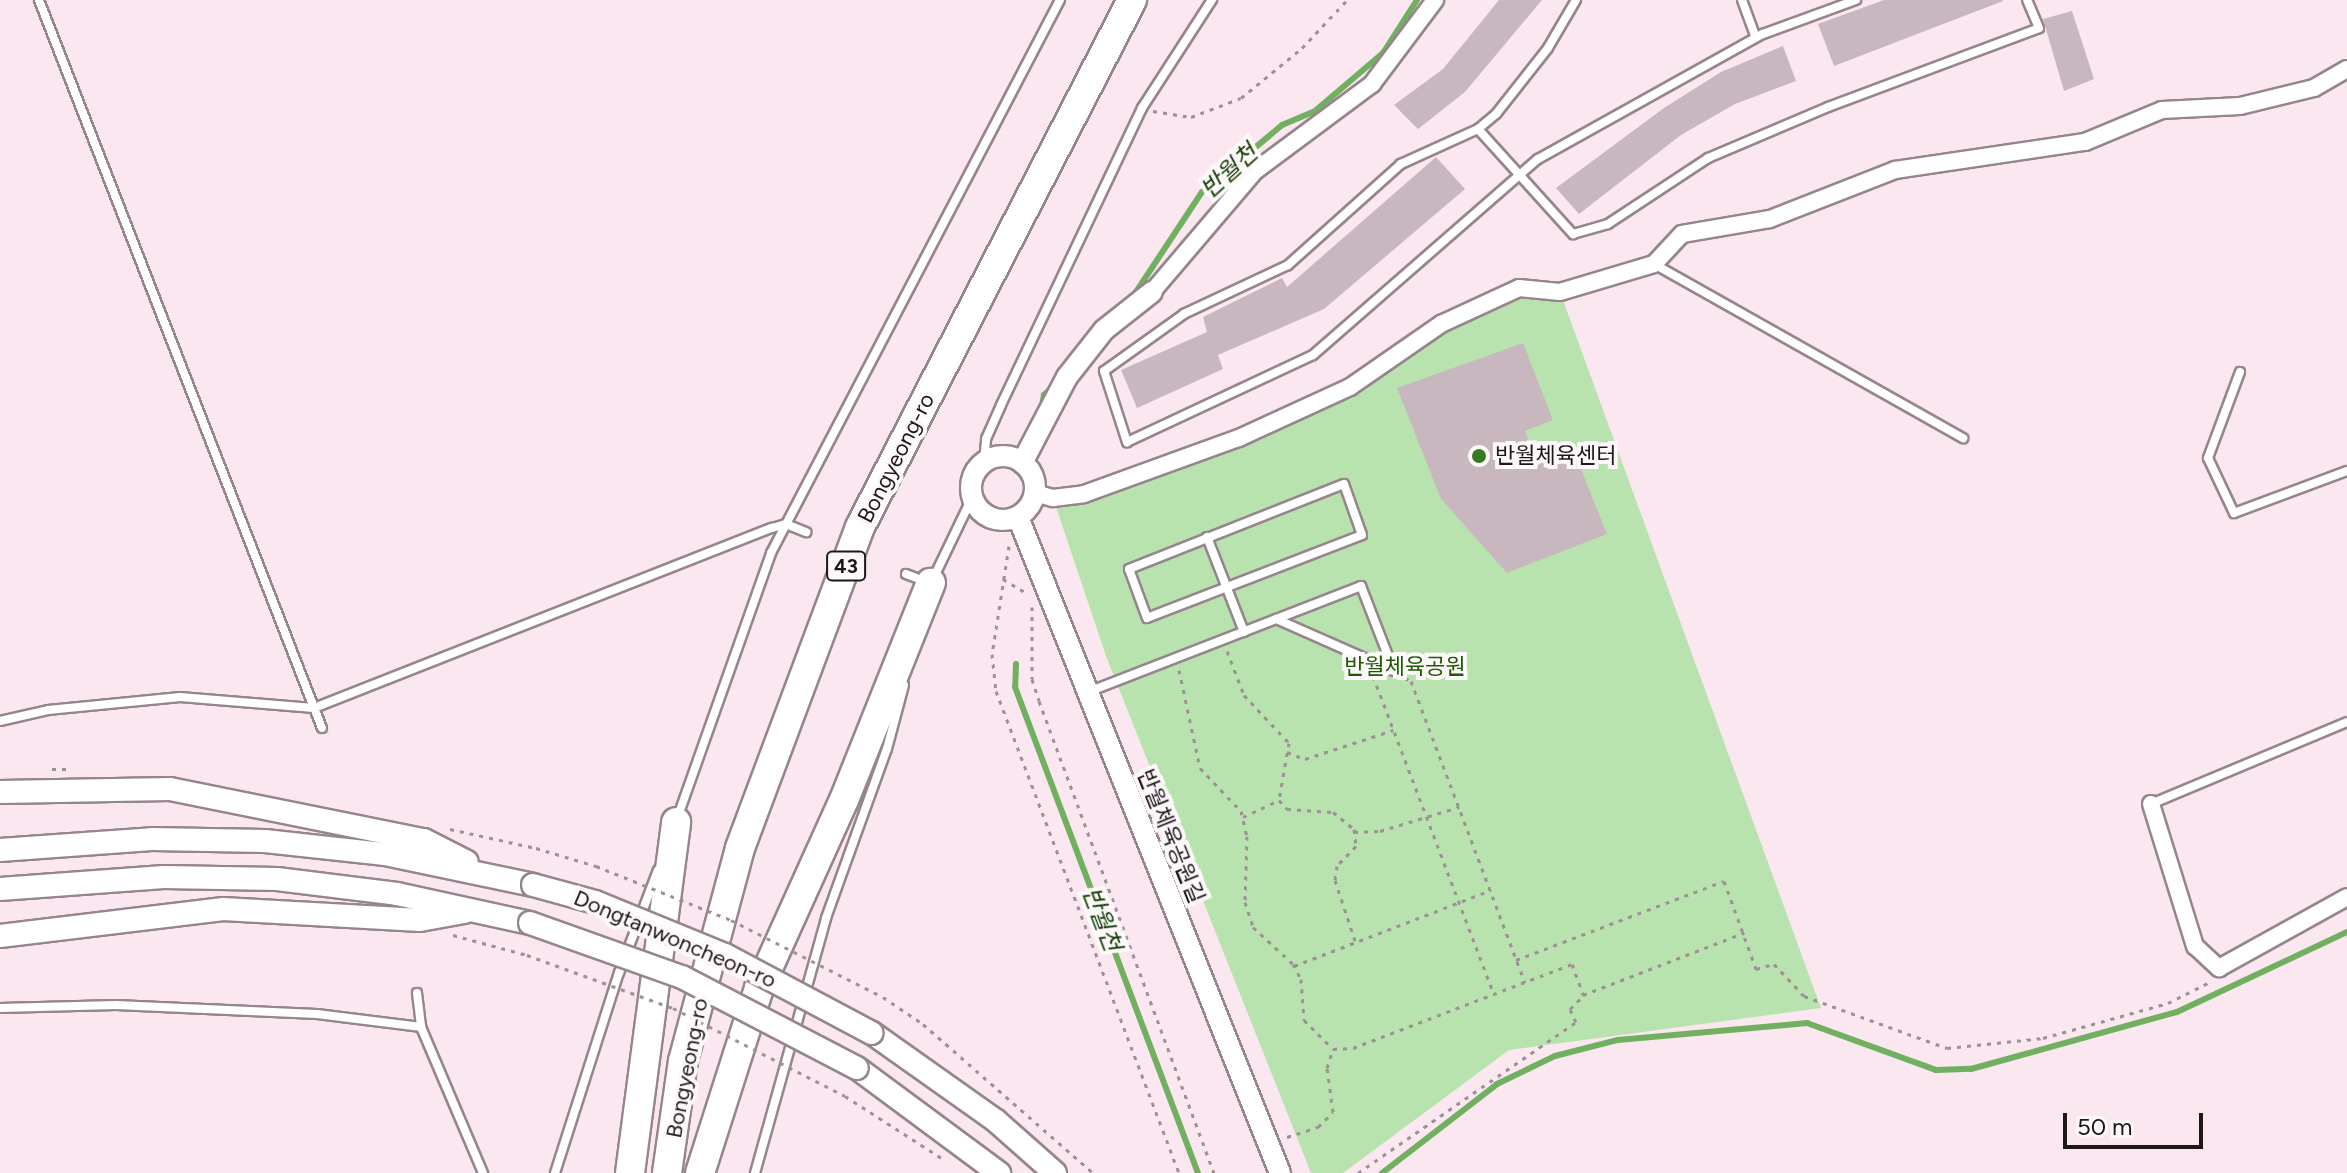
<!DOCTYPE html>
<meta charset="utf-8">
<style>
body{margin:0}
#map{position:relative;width:2347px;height:1173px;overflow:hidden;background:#fae7ef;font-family:Figtree,"Noto Sans KR",sans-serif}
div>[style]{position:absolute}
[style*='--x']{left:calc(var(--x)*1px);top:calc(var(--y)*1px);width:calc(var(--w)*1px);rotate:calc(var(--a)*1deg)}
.green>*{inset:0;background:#b9e3ae}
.stream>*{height:6px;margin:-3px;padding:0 3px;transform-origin:3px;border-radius:3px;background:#71b060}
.building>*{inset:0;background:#c9b7bf}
.path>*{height:3px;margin-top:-1.5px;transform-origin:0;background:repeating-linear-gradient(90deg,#9e9096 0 4px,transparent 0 10px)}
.roads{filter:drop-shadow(2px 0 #96858d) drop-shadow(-2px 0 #96858d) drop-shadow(0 2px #96858d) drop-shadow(0 -2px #96858d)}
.service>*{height:8px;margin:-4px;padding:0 4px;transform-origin:4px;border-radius:4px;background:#fff}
.minor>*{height:16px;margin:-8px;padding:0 8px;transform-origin:8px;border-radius:8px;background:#fff}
.tertiary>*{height:20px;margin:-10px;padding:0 10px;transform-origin:10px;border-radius:10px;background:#fff}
.tertiary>.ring{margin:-10px;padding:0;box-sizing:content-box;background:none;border:20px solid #fff;border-radius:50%}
.secondary>*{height:22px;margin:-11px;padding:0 11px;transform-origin:11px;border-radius:11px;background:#fff}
.trunk>*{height:28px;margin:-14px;padding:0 14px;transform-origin:14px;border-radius:14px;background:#fff}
.path-bridge>*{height:3px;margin-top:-1.5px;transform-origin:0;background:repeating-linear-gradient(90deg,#9e9096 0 4px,transparent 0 10px)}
.bridges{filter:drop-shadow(2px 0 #96858d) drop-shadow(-2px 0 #96858d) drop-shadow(0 2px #96858d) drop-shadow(0 -2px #96858d)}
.secondary-bridge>*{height:22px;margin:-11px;padding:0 11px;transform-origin:11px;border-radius:11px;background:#fff}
.dots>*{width:22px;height:22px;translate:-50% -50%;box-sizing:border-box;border:4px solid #fdf9fa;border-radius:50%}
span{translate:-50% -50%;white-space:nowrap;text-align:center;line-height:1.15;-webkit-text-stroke:8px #fdf9fa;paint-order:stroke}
.shield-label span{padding:2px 6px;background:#fdf9fa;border:2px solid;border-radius:6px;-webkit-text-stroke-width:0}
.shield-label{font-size:20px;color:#1e171a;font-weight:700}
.poi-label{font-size:22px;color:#1e171a}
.left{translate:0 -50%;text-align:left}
.street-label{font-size:22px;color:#1e171a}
.park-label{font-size:22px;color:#1d5a03}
.water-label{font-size:24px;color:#133d04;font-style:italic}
.scale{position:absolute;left:2063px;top:1113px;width:140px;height:36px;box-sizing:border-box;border:4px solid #1e171a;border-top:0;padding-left:10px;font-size:24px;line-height:28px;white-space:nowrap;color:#1e171a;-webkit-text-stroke:6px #fdf9fa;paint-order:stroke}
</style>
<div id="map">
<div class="green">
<div style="clip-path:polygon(1519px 288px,1560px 292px,1821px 1008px,1509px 1050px,1343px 1173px,1311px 1173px,1106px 656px,1053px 498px,1239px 438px)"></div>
</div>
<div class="stream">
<div style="--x:1134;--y:295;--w:123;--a:-56.6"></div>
<div style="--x:1202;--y:192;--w:104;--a:-39.9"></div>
<div style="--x:1282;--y:125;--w:36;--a:-23"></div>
<div style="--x:1315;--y:111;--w:89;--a:-40.5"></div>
<div style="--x:1383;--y:53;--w:63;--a:-57.3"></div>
<div style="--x:1042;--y:407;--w:12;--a:-81"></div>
<div style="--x:1044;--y:395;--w:12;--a:-42"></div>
<div style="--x:1016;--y:664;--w:23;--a:92"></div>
<div style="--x:1015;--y:687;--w:519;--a:69.37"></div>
<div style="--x:1382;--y:1173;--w:145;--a:-37.7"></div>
<div style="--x:1497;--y:1084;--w:64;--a:-25.8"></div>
<div style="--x:1555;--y:1056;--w:65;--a:-14.3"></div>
<div style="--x:1618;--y:1040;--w:190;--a:-5.1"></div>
<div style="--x:1807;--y:1023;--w:137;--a:20"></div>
<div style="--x:1936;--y:1070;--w:35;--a:-2"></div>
<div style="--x:1971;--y:1069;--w:214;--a:-15.5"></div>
<div style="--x:2177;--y:1012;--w:188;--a:-25.2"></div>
</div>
<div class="building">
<div style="clip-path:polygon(1499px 0,1542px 0,1465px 92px,1418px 129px,1394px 105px,1443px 69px)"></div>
<div style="clip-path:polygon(1884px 0,2002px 0,2003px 1px,1834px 66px,1818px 24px)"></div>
<div style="clip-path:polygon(2072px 11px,2094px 79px,2064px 91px,2043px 19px)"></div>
<div style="clip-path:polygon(1783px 46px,1796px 81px,1735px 104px,1681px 135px,1579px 214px,1556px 188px,1664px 108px,1721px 72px)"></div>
<div style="clip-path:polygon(1436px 157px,1465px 189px,1324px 309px,1218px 355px,1223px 369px,1137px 408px,1121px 370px,1207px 332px,1203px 317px,1282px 278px,1287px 287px)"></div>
<div style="clip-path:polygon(1523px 343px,1553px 420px,1525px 431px,1536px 462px,1573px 449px,1607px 534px,1507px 573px,1441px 499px,1397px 388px)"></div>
</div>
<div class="path">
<div style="--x:1153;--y:111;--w:38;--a:9"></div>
<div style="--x:1191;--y:117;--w:53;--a:-20.8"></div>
<div style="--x:1241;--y:98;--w:79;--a:-39.3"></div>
<div style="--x:1302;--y:48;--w:66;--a:-46.8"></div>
<div style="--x:1009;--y:546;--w:109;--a:98.9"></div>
<div style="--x:992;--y:654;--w:37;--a:84"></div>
<div style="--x:996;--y:691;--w:516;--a:69.21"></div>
<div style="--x:1003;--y:579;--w:27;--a:31"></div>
<div style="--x:1032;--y:607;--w:72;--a:90"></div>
<div style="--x:1032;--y:679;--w:23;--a:72"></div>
<div style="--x:1039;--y:701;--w:503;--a:69.66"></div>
<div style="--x:1227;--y:651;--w:47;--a:68.9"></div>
<div style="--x:1244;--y:695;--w:66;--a:46.8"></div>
<div style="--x:1289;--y:743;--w:58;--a:100"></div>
<div style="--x:1279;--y:800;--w:12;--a:48"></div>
<div style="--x:1287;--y:809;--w:46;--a:3.7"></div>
<div style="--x:1333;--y:812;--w:27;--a:39"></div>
<div style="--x:1354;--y:829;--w:17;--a:83"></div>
<div style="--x:1356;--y:846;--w:28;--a:134"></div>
<div style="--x:1337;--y:866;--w:14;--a:98"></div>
<div style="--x:1335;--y:880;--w:67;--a:71.8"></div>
<div style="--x:1179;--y:670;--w:100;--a:77.9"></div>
<div style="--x:1200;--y:768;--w:59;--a:46.4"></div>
<div style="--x:1241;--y:811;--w:26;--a:77"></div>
<div style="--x:1247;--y:836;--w:66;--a:91.7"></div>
<div style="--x:1245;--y:902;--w:26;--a:72"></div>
<div style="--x:1253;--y:927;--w:54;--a:42.8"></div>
<div style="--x:1293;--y:964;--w:17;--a:62"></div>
<div style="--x:1301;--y:979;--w:41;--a:85.8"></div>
<div style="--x:1304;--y:1020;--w:41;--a:45"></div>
<div style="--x:1333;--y:1049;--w:20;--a:-3"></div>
<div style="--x:1353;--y:1048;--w:235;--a:-21"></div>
<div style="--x:1572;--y:964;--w:33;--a:70"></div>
<div style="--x:1583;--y:995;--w:173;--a:-21.1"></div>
<div style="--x:1373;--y:676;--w:340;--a:69.2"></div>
<div style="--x:1405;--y:678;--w:7;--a:27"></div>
<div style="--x:1411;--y:681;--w:322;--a:69.3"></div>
<div style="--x:1287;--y:752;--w:19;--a:21"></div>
<div style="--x:1305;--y:759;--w:93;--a:-18.2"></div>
<div style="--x:52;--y:769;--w:20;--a:0"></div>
<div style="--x:1243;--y:817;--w:40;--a:-25"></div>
<div style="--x:450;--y:829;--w:88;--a:12.5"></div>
<div style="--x:1354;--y:832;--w:26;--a:-2"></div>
<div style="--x:1380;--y:831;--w:83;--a:-16.9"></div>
<div style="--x:453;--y:935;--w:77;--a:15.1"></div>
<div style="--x:1516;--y:960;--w:222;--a:-20.8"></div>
<div style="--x:1724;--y:881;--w:94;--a:70"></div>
<div style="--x:1756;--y:969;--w:19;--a:-16"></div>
<div style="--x:1774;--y:964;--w:44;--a:46.8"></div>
<div style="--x:1804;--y:996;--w:152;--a:20"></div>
<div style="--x:1947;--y:1048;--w:97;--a:-5.9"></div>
<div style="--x:2043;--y:1038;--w:130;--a:-15.6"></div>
<div style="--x:2168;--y:1003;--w:47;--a:-26.6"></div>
<div style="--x:1294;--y:966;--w:211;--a:-21.1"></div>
<div style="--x:883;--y:997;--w:48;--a:34"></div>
<div style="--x:923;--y:1024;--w:226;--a:41.2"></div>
<div style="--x:845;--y:1096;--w:117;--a:32.7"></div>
<div style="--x:1287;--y:1137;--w:33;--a:-18"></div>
<div style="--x:1318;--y:1127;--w:21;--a:-45"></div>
<div style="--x:1333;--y:1112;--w:44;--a:-97.8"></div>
<div style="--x:1327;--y:1068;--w:20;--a:-72"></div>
<div style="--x:1358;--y:1173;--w:265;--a:-34.7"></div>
<div style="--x:1576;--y:1022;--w:14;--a:-115"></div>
<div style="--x:1570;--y:1009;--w:17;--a:-45"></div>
</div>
<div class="roads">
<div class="service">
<div style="--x:39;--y:0;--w:781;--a:68.76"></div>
<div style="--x:1576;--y:0;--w:56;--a:120.3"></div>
<div style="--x:1548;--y:48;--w:84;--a:128.2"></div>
<div style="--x:1496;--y:114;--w:23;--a:140"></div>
<div style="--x:1478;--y:129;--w:142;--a:47.9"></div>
<div style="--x:1573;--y:234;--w:36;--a:-16"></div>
<div style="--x:1608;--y:224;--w:120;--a:-33.4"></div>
<div style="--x:1708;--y:158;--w:130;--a:-23"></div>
<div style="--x:1828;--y:107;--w:225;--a:-20.5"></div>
<div style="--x:2039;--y:28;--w:30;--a:-113"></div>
<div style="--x:1742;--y:0;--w:40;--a:69.8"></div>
<div style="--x:1478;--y:129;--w:85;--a:155.6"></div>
<div style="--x:1401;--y:164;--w:152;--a:138.2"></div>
<div style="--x:1288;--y:265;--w:115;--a:154.8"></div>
<div style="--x:1184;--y:314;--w:98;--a:144.5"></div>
<div style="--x:1104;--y:371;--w:75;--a:72.1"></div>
<div style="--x:1127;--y:442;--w:205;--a:-25.1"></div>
<div style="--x:1313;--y:355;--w:298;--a:-41.1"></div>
<div style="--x:1538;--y:159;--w:257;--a:-29.1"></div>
<div style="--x:1763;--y:34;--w:99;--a:-20.1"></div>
<div style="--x:1654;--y:264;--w:355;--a:29.4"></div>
<div style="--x:2240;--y:372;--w:92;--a:110.4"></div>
<div style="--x:2208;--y:458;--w:61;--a:64.7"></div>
<div style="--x:2234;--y:513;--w:121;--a:-20.4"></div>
<div style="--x:984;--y:463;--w:24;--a:-85"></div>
<div style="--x:986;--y:439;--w:37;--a:-66"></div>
<div style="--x:1001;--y:405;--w:329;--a:-64.6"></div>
<div style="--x:1142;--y:108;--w:129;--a:-57.1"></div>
<div style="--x:1344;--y:484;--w:54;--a:70.6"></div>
<div style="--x:1362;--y:535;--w:230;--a:158.9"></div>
<div style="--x:1147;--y:618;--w:52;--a:-110.2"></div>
<div style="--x:1129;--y:569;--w:231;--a:-21.6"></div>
<div style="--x:1207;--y:537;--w:102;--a:68.7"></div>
<div style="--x:906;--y:574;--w:22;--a:21"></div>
<div style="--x:933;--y:579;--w:92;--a:-64.3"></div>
<div style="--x:1088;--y:692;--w:293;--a:-21.2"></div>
<div style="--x:1361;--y:586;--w:91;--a:68.8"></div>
<div style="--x:1394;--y:671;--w:129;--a:-156.2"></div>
<div style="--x:0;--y:721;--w:49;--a:-12.9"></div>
<div style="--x:48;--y:710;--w:133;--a:-5.6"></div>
<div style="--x:180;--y:697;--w:134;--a:4.7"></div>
<div style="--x:314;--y:708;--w:492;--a:-21.5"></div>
<div style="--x:772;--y:528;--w:15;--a:-16"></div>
<div style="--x:786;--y:524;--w:22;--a:22"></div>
<div style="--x:2151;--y:804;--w:212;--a:-22.7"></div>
<div style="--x:678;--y:816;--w:279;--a:-70.5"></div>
<div style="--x:771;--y:553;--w:624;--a:-62.41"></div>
<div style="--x:417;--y:993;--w:34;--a:83"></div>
<div style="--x:0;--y:1008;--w:116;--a:-1.5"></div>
<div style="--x:116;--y:1005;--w:201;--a:2.6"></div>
<div style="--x:317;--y:1014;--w:105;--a:7.1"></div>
<div style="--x:421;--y:1027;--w:159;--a:67"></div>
<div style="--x:555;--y:1173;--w:210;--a:-72.3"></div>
<div style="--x:619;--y:973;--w:110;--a:-69.3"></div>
<div style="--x:755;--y:1173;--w:265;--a:-74.4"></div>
<div style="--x:826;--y:918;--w:180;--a:-70.2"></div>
<div style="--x:887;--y:749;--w:66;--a:-75.1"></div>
</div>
<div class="minor">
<div style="--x:1152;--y:292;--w:159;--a:-49.6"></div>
<div style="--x:1255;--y:171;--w:146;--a:-36.6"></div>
<div style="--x:1372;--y:84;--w:105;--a:-53.1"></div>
<div style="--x:1035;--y:493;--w:19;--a:16"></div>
<div style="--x:1053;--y:498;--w:31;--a:-7"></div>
<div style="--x:1084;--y:494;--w:165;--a:-19.9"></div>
<div style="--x:1239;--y:438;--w:122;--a:-24.7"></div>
<div style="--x:1350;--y:387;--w:111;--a:-34.7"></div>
<div style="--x:1441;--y:324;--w:86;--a:-24.8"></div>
<div style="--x:1519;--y:288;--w:41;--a:5.6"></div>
<div style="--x:1560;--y:292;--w:98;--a:-16.6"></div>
<div style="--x:1654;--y:264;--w:41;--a:-47"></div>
<div style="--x:1682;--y:234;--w:89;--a:-9.7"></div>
<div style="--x:1770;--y:219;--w:134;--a:-21.4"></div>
<div style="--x:1895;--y:170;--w:192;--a:-8.4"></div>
<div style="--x:2085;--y:142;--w:83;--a:-22.6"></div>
<div style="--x:2162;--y:110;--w:78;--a:-2.9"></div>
<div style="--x:2240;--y:106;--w:76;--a:-13.7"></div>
<div style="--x:2314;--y:88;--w:38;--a:-30"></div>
<div style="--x:2151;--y:804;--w:149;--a:72.8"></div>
<div style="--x:2195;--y:946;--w:33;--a:43"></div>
<div style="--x:2219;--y:968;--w:146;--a:-29"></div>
</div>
<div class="tertiary">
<div class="ring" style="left:971px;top:456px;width:44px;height:44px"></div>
<div style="--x:1022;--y:463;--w:97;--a:-62.4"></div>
<div style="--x:1067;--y:377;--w:60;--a:-51.8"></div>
<div style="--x:1104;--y:330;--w:61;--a:-38.4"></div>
<div style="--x:1018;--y:517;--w:706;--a:68.23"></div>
</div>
<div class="secondary">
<div style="--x:0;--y:792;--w:170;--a:-1"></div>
<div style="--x:170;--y:789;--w:259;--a:11.4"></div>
<div style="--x:424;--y:840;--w:48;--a:27.1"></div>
<div style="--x:0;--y:850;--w:152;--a:-4.1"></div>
<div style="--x:152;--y:839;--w:113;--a:1"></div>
<div style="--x:265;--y:841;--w:121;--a:6.2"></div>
<div style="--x:385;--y:854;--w:151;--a:11.8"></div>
<div style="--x:0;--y:889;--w:164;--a:-4.2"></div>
<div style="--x:164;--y:877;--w:113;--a:1"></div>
<div style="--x:277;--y:879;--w:121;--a:7.1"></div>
<div style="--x:397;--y:894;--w:136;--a:12.3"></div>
<div style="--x:0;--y:936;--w:225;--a:-6.9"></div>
<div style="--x:223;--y:909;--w:197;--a:3.2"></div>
<div style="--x:420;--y:920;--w:45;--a:-10.3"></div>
<div style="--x:872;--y:1033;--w:151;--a:35.3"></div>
<div style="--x:995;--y:1120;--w:80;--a:41.5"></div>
<div style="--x:857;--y:1068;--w:177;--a:36.5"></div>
</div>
<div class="trunk">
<div style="--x:630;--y:1173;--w:354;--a:-82.5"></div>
<div style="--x:667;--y:1173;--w:113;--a:-81.9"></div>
<div style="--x:683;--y:1061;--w:220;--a:-75"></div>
<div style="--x:740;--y:848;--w:343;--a:-69.5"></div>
<div style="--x:860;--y:527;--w:593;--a:-62.7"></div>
<div style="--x:700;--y:1173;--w:194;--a:-72.3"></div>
<div style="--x:759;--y:988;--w:206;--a:-65.7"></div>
<div style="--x:844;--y:800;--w:234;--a:-68.2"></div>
</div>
</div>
<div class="path-bridge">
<div style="--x:536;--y:848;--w:63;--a:16.7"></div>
<div style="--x:596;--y:866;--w:145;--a:21.8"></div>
<div style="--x:731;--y:920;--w:170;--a:26.9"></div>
<div style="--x:527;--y:955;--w:155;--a:20"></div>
<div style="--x:673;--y:1008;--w:193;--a:27.1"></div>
</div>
<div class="bridges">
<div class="secondary-bridge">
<div style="--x:533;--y:885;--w:64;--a:15.3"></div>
<div style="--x:595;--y:902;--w:140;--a:22.2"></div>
<div style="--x:725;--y:955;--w:166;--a:28"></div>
<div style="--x:530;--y:923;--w:161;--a:19.6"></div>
<div style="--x:682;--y:977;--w:197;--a:27.5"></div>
</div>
</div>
<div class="dots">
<div style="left:1479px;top:456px;background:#357b1f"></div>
</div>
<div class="shield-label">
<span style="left:846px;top:566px">43</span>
</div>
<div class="poi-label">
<span class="left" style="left:1495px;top:456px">반월체육센터</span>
</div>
<div class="street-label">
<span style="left:896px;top:458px;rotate:-63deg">Bongyeong-ro</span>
<span style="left:1171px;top:836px;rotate:68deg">반월체육공원길</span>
<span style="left:675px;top:939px;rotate:23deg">Dongtanwoncheon-ro</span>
<span style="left:687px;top:1068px;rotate:-79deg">Bongyeong-ro</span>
</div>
<div class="park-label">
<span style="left:1405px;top:667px">반월체육공원</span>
</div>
<div class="water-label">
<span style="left:1229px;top:171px;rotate:-42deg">반월천</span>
<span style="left:1102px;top:919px;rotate:69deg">반월천</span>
</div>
<div class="scale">50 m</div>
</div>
